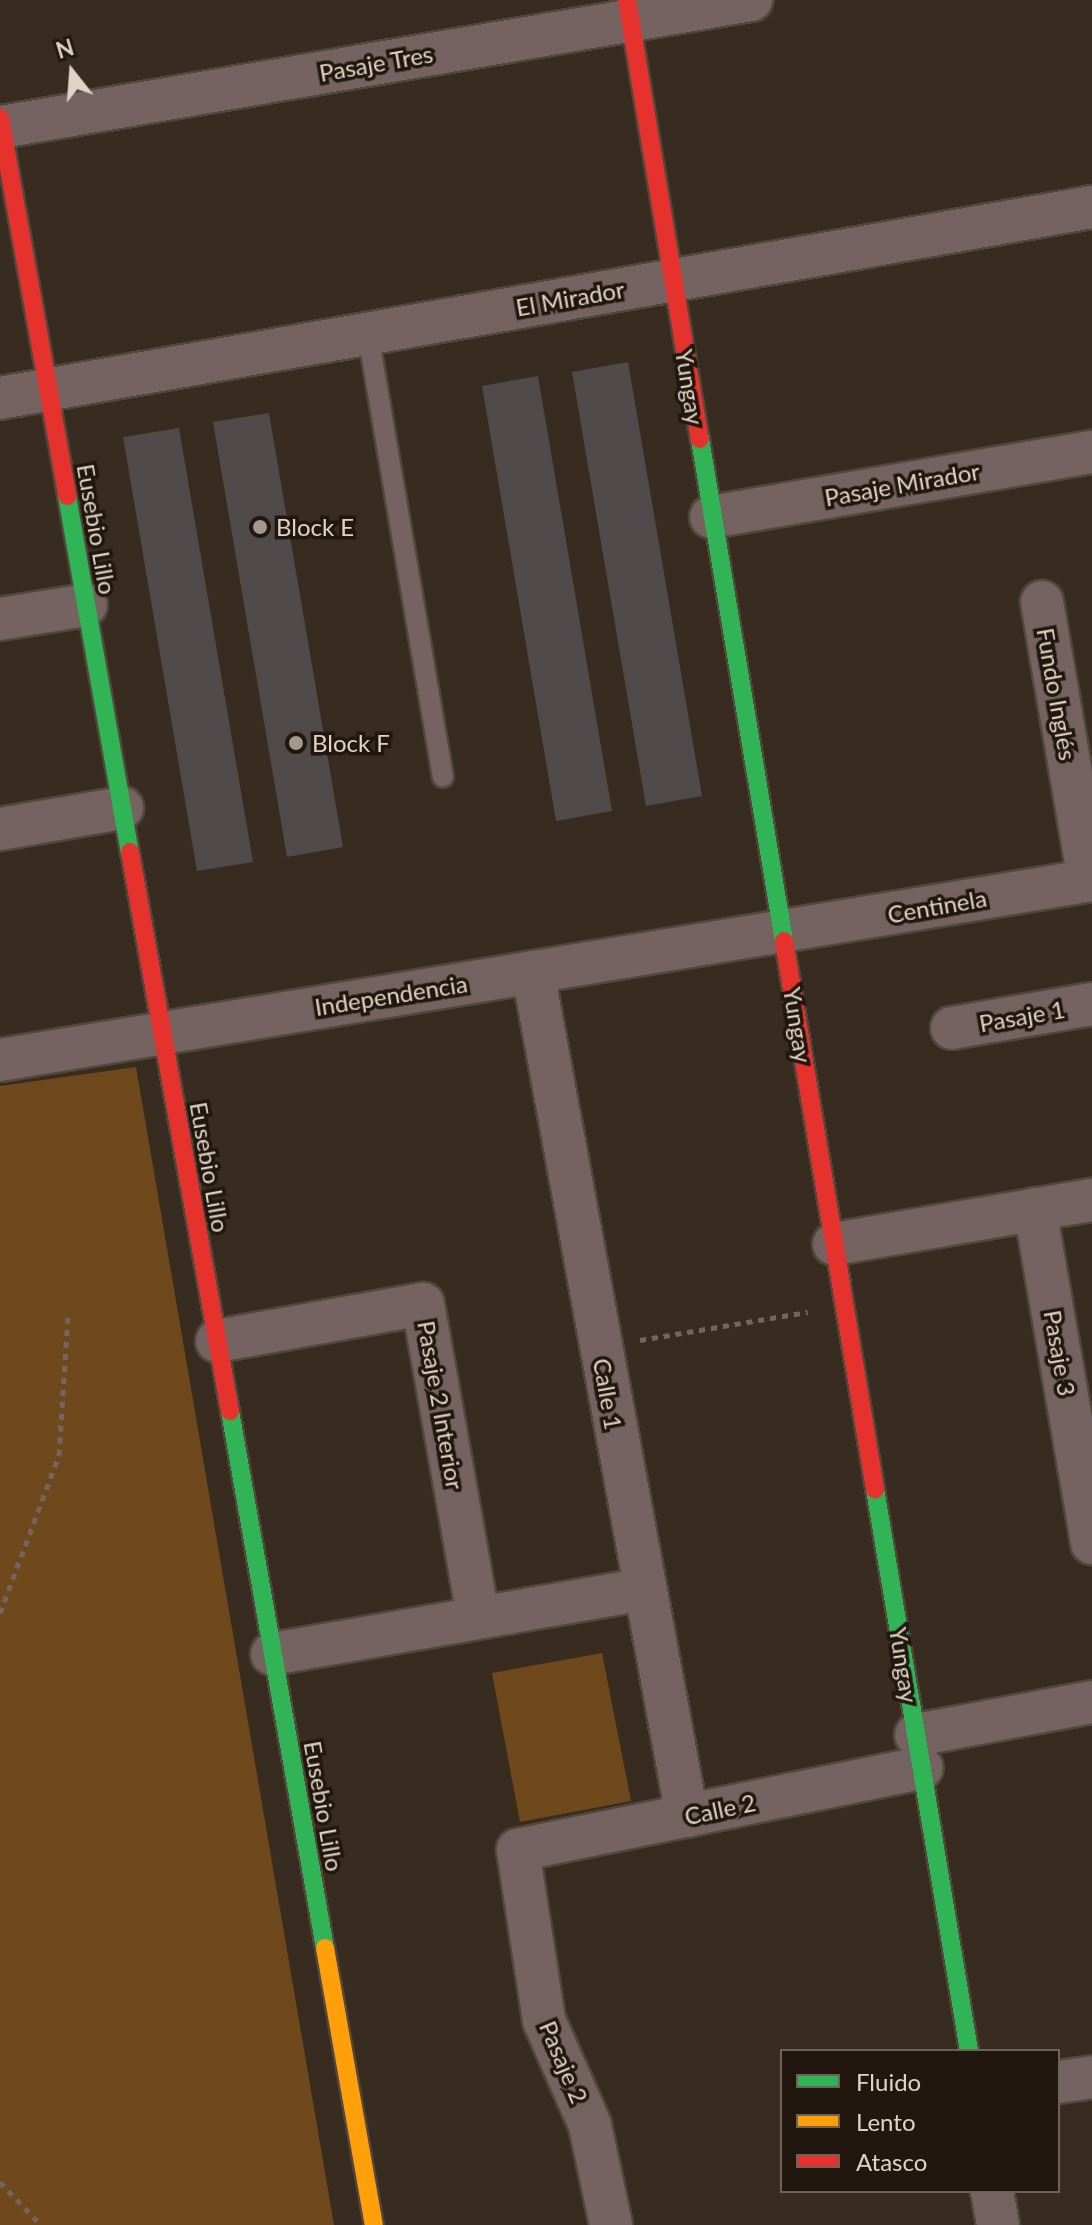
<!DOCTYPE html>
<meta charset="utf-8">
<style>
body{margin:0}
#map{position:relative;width:1092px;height:2225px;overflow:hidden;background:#382c20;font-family:Lato,sans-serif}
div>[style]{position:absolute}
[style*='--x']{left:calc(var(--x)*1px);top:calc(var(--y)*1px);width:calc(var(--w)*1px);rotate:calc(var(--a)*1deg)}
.green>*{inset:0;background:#6f491c}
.building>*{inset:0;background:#504a4a}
.path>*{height:5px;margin-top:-2.5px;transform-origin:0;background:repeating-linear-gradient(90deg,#736561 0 6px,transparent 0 12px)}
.roads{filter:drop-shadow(2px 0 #51473c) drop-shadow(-2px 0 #51473c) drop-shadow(0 2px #51473c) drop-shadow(0 -2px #51473c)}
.lane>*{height:20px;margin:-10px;padding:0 10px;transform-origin:10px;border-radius:10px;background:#746360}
.street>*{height:42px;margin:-21px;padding:0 21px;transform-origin:21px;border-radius:21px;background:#746360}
.fast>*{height:18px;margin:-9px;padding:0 9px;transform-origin:9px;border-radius:9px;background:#30b455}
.slow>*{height:18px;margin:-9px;padding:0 9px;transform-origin:9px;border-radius:9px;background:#ff9f0a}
.jam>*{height:18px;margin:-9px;padding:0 9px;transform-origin:9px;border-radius:9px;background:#e5322d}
.dots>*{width:22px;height:22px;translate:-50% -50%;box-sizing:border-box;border:4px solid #21170e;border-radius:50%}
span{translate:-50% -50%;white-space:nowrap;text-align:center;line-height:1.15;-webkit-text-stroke:7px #21170e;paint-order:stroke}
.street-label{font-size:24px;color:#e0d3c6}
.poi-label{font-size:24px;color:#e0d3c6}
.left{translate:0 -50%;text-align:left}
.legend{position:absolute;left:780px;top:2049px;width:280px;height:144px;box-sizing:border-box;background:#21170e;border:2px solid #6d6258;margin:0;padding:10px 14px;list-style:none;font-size:24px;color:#e0d3c6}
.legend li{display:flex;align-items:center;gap:16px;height:40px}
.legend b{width:40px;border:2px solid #6d6258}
.north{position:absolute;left:32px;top:32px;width:80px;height:80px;-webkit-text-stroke:6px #21170e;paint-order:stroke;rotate:343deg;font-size:22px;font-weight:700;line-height:32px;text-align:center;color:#e0d3c6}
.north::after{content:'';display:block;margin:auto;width:28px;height:36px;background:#e0d3c6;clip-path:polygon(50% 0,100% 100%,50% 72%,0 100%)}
</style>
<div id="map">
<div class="green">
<div style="clip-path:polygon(136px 1067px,334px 2225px,0 2225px,0 1086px)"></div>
<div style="clip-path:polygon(602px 1653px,631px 1801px,520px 1822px,492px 1673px)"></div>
</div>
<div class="building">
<div style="clip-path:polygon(628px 362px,702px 796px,646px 806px,572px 372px)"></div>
<div style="clip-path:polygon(538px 376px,612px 811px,556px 821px,482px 386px)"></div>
<div style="clip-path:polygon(269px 413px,343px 847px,287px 857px,213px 422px)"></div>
<div style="clip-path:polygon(179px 428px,253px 862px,197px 871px,123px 437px)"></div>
</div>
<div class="path">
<div style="--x:640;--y:1340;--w:170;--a:-9.5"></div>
<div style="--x:0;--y:1613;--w:169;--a:-69.5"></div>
<div style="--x:59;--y:1455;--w:141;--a:-86.3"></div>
<div style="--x:0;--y:2182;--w:59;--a:46.4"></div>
</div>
<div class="roads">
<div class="lane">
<div style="--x:368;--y:334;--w:449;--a:80.4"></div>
</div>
<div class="street">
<div style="--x:1;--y:127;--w:761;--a:-9.61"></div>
<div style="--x:0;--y:398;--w:1109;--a:-9.92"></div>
<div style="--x:711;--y:517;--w:387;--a:-9.7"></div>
<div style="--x:1042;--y:602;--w:282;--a:80.4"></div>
<div style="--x:0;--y:619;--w:87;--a:-9.2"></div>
<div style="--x:0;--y:829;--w:124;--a:-9.8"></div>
<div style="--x:533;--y:972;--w:858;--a:79.66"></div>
<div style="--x:952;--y:1028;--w:142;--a:-9.7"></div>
<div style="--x:0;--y:1060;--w:1107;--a:-9.36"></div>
<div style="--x:1035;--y:1209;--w:339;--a:80.3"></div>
<div style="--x:834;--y:1244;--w:262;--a:-9.7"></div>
<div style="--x:217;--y:1341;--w:209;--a:-10.2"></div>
<div style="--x:423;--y:1304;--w:318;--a:80"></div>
<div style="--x:272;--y:1654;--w:377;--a:-9.9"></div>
<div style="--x:916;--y:1735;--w:179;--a:-10.6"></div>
<div style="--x:1058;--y:2082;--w:34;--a:-8"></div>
<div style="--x:992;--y:2191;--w:35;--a:80"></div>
<div style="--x:611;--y:2225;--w:102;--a:-101.9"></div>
<div style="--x:590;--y:2125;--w:115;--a:-113.7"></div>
<div style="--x:544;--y:2020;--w:172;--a:-98.7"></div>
<div style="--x:518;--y:1850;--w:412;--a:-11.5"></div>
</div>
<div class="fast">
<div style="--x:700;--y:439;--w:509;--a:80.5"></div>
<div style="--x:67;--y:496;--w:362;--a:80"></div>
<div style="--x:230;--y:1411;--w:545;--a:79.97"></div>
<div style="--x:875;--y:1489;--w:570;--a:80.5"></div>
</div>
<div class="slow">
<div style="--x:325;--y:1948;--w:281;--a:80"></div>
</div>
<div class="jam">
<div style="--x:627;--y:0;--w:445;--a:80.6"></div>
<div style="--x:0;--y:118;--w:384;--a:79.9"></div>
<div style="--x:130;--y:852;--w:568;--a:79.86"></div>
<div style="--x:784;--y:941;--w:556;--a:80.57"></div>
</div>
</div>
<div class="dots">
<div style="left:260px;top:527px;background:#a5998c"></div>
<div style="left:296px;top:743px;background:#a5998c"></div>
</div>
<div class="street-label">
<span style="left:376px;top:63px;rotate:-10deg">Pasaje Tres</span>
<span style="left:570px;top:298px;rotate:-10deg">El Mirador</span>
<span style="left:690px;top:387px;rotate:81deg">Yungay</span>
<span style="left:902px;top:484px;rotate:-10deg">Pasaje Mirador</span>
<span style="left:97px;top:529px;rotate:80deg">Eusebio Lillo</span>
<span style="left:1057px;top:694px;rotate:80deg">Fundo Inglés</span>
<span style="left:937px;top:906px;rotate:-10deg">Centinela</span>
<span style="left:391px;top:995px;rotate:-9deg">Independencia</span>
<span style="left:1022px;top:1016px;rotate:-10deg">Pasaje 1</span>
<span style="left:798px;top:1025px;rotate:81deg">Yungay</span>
<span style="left:210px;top:1167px;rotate:80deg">Eusebio Lillo</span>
<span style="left:1060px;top:1353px;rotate:80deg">Pasaje 3</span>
<span style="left:608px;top:1394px;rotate:80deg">Calle 1</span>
<span style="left:441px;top:1405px;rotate:80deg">Pasaje 2 Interior</span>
<span style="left:904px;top:1665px;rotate:81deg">Yungay</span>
<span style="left:324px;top:1806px;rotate:80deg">Eusebio Lillo</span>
<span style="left:720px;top:1809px;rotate:-12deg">Calle 2</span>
<span style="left:564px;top:2062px;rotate:67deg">Pasaje 2</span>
</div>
<div class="poi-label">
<span class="left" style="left:276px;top:527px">Block E</span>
<span class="left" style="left:312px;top:743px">Block F</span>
</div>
<ul class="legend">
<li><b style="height:10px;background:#30b455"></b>Fluido</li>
<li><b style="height:10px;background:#ff9f0a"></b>Lento</li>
<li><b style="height:10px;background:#e5322d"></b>Atasco</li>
</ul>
<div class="north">N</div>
</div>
